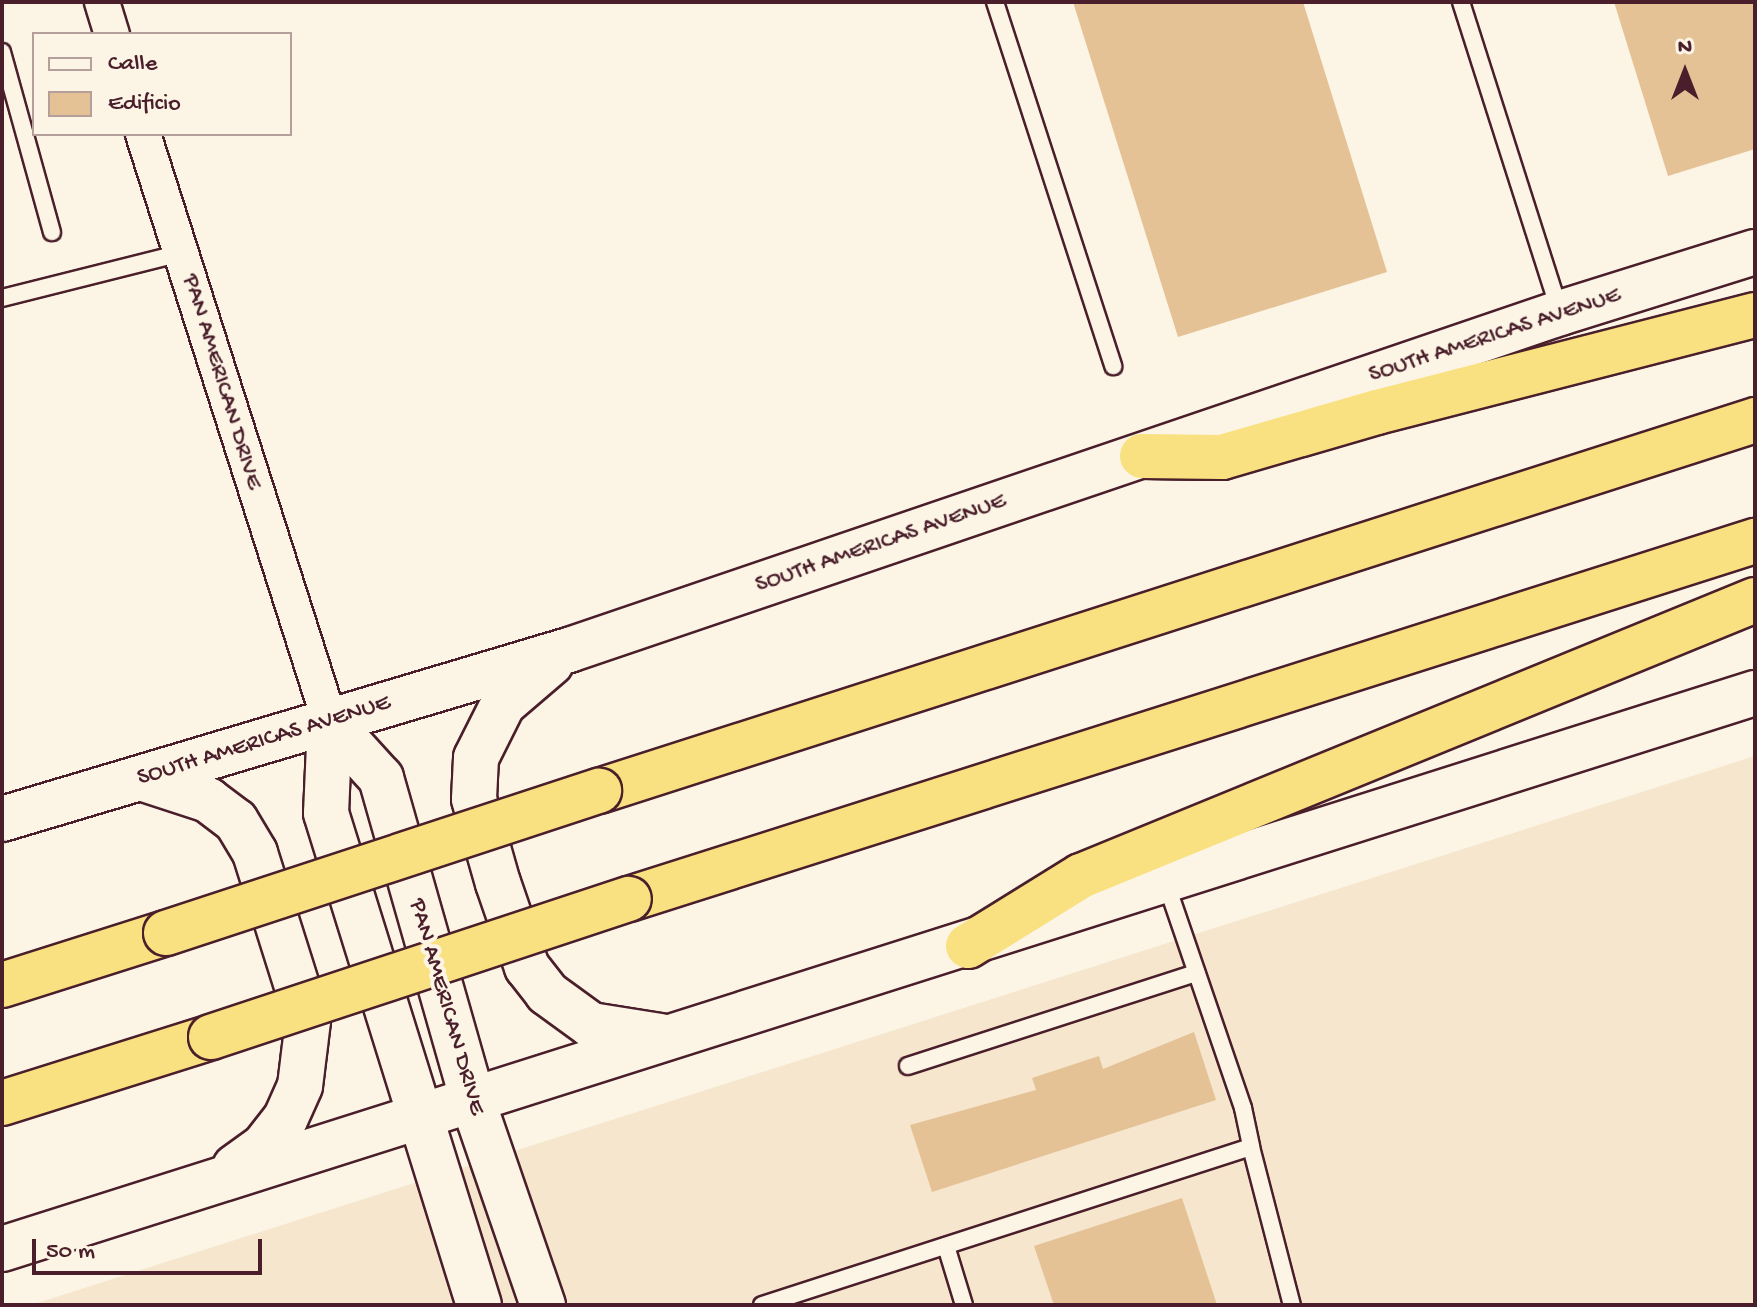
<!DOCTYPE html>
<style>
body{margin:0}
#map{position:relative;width:1757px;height:1307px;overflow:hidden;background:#fcf5e5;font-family:"Gochi Hand",sans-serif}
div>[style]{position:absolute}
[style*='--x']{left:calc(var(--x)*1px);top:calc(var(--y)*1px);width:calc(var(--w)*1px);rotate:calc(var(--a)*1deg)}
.built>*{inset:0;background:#f5e6cd}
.building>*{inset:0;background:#e4c296}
.roads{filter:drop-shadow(2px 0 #4a1f2b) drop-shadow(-2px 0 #4a1f2b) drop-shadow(0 2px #4a1f2b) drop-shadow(0 -2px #4a1f2b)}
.lane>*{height:16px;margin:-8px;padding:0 8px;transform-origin:8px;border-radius:8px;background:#fcf5e5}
.street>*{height:34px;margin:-17px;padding:0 17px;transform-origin:17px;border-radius:17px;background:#fcf5e5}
.secondary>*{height:44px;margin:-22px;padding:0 22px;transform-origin:22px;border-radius:22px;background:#fcf5e5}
.highway>*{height:44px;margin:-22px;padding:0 22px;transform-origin:22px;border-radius:22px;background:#f9e181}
.bridges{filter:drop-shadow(2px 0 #4a1f2b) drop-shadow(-2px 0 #4a1f2b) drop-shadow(0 2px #4a1f2b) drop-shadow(0 -2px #4a1f2b)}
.highway-bridge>*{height:44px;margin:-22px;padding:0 22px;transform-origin:22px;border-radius:22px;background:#f9e181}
span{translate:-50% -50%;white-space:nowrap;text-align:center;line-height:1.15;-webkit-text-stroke:8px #fcf5e5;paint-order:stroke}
.street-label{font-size:24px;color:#4a1f2b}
.frame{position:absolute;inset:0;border:4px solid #4a1f2b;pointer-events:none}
.legend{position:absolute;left:32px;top:32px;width:260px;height:104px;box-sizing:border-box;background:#fcf5e5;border:2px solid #b59f9b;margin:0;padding:10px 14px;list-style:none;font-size:24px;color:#4a1f2b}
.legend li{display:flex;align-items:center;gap:16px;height:40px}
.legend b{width:40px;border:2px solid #b59f9b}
.north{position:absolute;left:1645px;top:32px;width:80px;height:80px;-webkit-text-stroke:6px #fcf5e5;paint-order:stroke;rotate:0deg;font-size:22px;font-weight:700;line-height:32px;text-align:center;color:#4a1f2b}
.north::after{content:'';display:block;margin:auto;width:28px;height:36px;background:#4a1f2b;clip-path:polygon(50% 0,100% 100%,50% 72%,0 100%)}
.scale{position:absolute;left:32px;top:1239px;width:230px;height:36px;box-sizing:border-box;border:4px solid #4a1f2b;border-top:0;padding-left:10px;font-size:24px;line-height:28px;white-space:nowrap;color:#4a1f2b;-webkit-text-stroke:6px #fcf5e5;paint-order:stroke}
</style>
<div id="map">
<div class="built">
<div style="clip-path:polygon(1755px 756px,1755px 1305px,31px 1305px)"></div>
</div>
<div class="building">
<div style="clip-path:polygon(1073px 2px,1303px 2px,1387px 272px,1178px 337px)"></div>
<div style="clip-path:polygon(1614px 2px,1755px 2px,1755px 149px,1668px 176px)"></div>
<div style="clip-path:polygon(1194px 1032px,1216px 1100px,932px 1192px,910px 1125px,1036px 1090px,1032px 1078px,1099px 1056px,1103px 1069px)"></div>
<div style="clip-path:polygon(1182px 1198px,1217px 1305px,1054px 1305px,1034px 1246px)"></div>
</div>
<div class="roads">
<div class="lane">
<div style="--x:995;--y:2;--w:383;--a:72"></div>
<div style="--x:1461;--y:2;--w:326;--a:72.3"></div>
<div style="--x:2;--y:52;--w:187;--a:74.5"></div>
<div style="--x:2;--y:298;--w:185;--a:-14.1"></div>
<div style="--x:1166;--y:883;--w:238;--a:71.1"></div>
<div style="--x:1243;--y:1108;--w:40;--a:78"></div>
<div style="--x:908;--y:1066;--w:303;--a:-17.9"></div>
<div style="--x:946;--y:1246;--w:62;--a:73"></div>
<div style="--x:762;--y:1305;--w:514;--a:-17.91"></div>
<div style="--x:1251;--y:1147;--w:163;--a:75.5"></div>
</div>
<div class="street">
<div style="--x:102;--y:2;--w:34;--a:73"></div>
<div style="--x:143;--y:134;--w:617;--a:72.36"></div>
</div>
<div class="secondary">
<div style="--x:551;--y:663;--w:63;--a:139.5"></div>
<div style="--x:503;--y:704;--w:60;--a:116.6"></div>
<div style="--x:476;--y:758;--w:41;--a:92.8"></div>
<div style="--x:474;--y:799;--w:87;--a:74.1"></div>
<div style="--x:498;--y:883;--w:89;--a:71"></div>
<div style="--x:527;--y:967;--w:33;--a:52"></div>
<div style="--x:547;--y:993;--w:54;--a:36"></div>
<div style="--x:591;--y:1025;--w:70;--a:9.1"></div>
<div style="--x:330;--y:722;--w:76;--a:47.7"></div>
<div style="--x:381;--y:778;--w:337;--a:74.1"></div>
<div style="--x:473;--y:1102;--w:215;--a:71"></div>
<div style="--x:330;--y:722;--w:91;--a:92.5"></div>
<div style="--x:326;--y:813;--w:515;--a:72.73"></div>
<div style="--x:141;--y:778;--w:71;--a:18.2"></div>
<div style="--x:208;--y:800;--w:35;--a:37"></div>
<div style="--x:236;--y:821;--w:37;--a:59"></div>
<div style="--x:255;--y:853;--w:176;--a:72.5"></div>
<div style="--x:308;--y:1021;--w:65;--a:97"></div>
<div style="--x:300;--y:1086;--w:36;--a:114"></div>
<div style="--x:285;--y:1119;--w:34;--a:128"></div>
<div style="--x:264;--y:1146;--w:36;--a:144"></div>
<div style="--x:2;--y:819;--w:592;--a:-16.6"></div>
<div style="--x:569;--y:650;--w:1047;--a:-18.78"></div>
<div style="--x:1560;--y:313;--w:204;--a:-17.4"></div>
<div style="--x:2;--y:1249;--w:1839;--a:-17.6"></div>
</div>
<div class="highway">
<div style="--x:1142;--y:456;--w:80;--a:0.7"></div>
<div style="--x:1222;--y:457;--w:161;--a:-16.2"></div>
<div style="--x:1377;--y:412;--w:390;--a:-14.4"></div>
<div style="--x:599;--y:791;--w:1214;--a:-17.79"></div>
<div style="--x:629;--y:899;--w:1182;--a:-17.64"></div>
<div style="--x:968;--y:946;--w:133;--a:-31.8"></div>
<div style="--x:1081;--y:876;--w:728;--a:-22.27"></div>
<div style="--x:2;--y:985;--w:172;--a:-17.6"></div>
<div style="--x:2;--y:1103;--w:219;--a:-17.5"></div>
</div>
</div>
<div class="bridges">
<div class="highway-bridge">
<div style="--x:166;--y:933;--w:456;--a:-18.2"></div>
<div style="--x:211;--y:1037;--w:440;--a:-18.3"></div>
</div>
</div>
<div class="street-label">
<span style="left:1495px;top:336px;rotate:-18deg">SOUTH AMERICAS AVENUE</span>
<span style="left:221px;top:382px;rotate:73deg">PAN AMERICAN DRIVE</span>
<span style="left:881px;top:544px;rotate:-19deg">SOUTH AMERICAS AVENUE</span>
<span style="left:264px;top:741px;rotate:-17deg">SOUTH AMERICAS AVENUE</span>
<span style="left:446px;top:1007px;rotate:74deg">PAN AMERICAN DRIVE</span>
</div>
<div class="frame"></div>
<ul class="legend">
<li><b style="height:10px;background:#fcf5e5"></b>Calle</li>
<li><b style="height:22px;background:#e4c296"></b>Edificio</li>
</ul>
<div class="north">N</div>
<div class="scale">50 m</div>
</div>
